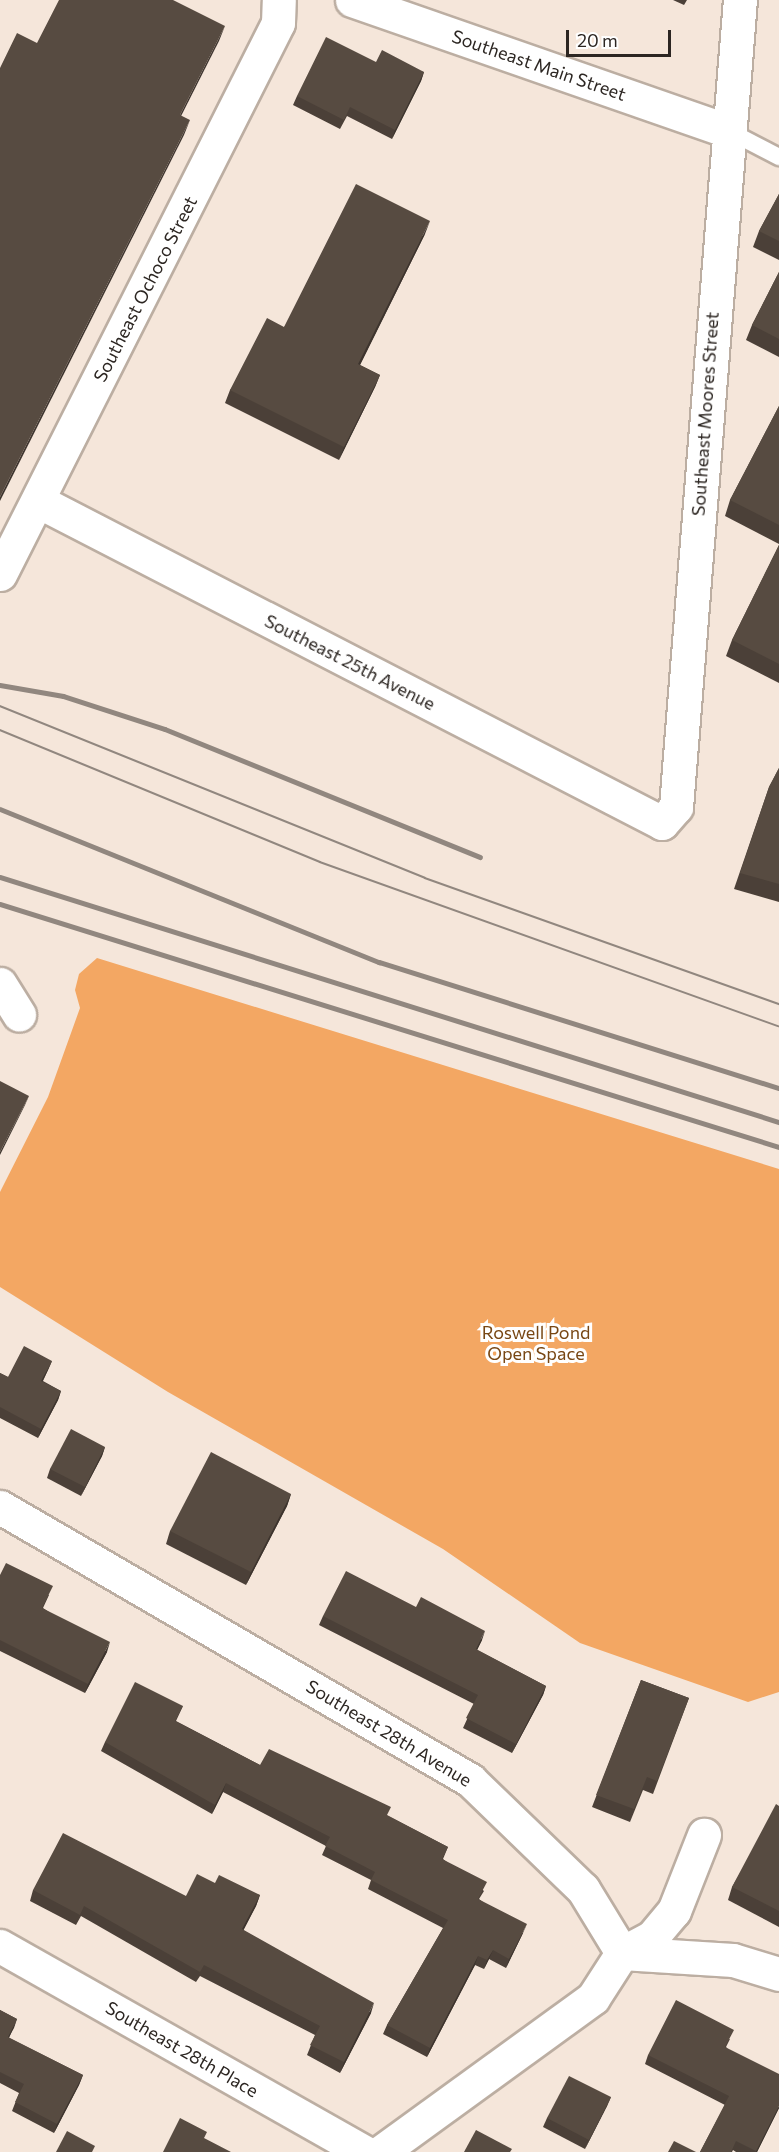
<!DOCTYPE html>
<style>
body{margin:0}
#map{position:relative;width:779px;height:2152px;overflow:hidden;background:#f5e6da;font-family:Commissioner,sans-serif}
div>[style]{position:absolute}
[style*='--x']{left:calc(var(--x)*1px);top:calc(var(--y)*1px);width:calc(var(--w)*1px);rotate:calc(var(--a)*1deg)}
.forest>*{inset:0;background:#f3a763}
.roads{filter:drop-shadow(2px 0 #bcaea2) drop-shadow(-2px 0 #bcaea2) drop-shadow(0 2px #bcaea2) drop-shadow(0 -2px #bcaea2)}
.lane>*{height:16px;margin:-8px;padding:0 8px;transform-origin:8px;border-radius:8px;background:#fff}
.street>*{height:33px;margin:-16.5px;padding:0 16.5px;transform-origin:16.5px;border-radius:16.5px;background:#fff}
.tram>*{height:1.5px;margin:-0.75px;padding:0 0.75px;transform-origin:0.75px;border-radius:0.75px;background:#91877f}
.rail>*{height:4.5px;margin:-2.25px;padding:0 2.25px;transform-origin:2.25px;border-radius:2.25px;background:#91877f}
.wall>*{inset:0;background:#4b4038}
.shaded-wall>*{inset:0;background:#3d342e}
.building>*{inset:0;background:#574b41}
span{translate:-50% -50%;white-space:nowrap;text-align:center;line-height:1.15;-webkit-text-stroke:6px #fff;paint-order:stroke}
.street-label{font-size:18px;color:#2c2622}
.park-label{font-size:18px;color:#784714}
.scale{position:absolute;left:566px;top:30px;width:105px;height:27px;box-sizing:border-box;border:3px solid #2c2622;border-top:0;padding-left:8px;font-size:18px;line-height:21px;white-space:nowrap;color:#2c2622;-webkit-text-stroke:4px #fff;paint-order:stroke}
</style>
<div id="map">
<div class="forest">
<div style="clip-path:polygon(97px 958px,779px 1169px,779px 1692px,748px 1702px,580px 1643px,443px 1549px,168px 1392px,0 1287px,0 1192px,48px 1097px,80px 1008px,75px 990px,79px 974px)"></div>
</div>
<div class="roads">
<div class="lane">
<div style="--x:727;--y:130;--w:59;--a:27.4"></div>
</div>
<div class="street">
<div style="--x:352;--y:0;--w:396;--a:19.2"></div>
<div style="--x:38;--y:501;--w:702;--a:27.29"></div>
<div style="--x:662;--y:823;--w:21;--a:-49"></div>
<div style="--x:676;--y:807;--w:810;--a:-85.47"></div>
<div style="--x:0;--y:574;--w:617;--a:-63.23"></div>
<div style="--x:278;--y:23;--w:23;--a:-88"></div>
<div style="--x:0;--y:984;--w:36;--a:58"></div>
<div style="--x:0;--y:1507;--w:544;--a:30.15"></div>
<div style="--x:470;--y:1780;--w:157;--a:44"></div>
<div style="--x:583;--y:1889;--w:75;--a:58.6"></div>
<div style="--x:0;--y:1946;--w:418;--a:29.5"></div>
<div style="--x:622;--y:1953;--w:111;--a:3.6"></div>
<div style="--x:733;--y:1960;--w:48;--a:16.9"></div>
<div style="--x:381;--y:2152;--w:262;--a:-36"></div>
<div style="--x:593;--y:1998;--w:54;--a:-57.2"></div>
<div style="--x:622;--y:1953;--w:34;--a:-28"></div>
<div style="--x:652;--y:1937;--w:34;--a:-50"></div>
<div style="--x:674;--y:1911;--w:82;--a:-68.5"></div>
</div>
</div>
<div class="tram">
<div style="--x:0;--y:706;--w:458;--a:22"></div>
<div style="--x:425;--y:878;--w:376;--a:19.6"></div>
<div style="--x:0;--y:730;--w:346;--a:22.4"></div>
<div style="--x:320;--y:862;--w:487;--a:19.7"></div>
</div>
<div class="rail">
<div style="--x:0;--y:685;--w:64;--a:9.9"></div>
<div style="--x:63;--y:696;--w:107;--a:17.9"></div>
<div style="--x:165;--y:729;--w:340;--a:22.1"></div>
<div style="--x:0;--y:809;--w:409;--a:22"></div>
<div style="--x:379;--y:962;--w:419;--a:17.5"></div>
<div style="--x:0;--y:877;--w:817;--a:17.46"></div>
<div style="--x:0;--y:904;--w:816;--a:17.32"></div>
</div>
<div class="wall">
<div style="clip-path:polygon(673px 0,687px 0,684px 5px)"></div>
<div style="clip-path:polygon(376px 62px,424px 72px,421px 81px,392px 139px,347px 116px,340px 129px,293px 105px,297px 96px)"></div>
<div style="clip-path:polygon(779px 194px,779px 260px,753px 247px,759px 231px)"></div>
<div style="clip-path:polygon(425px 234px,360px 365px,380px 375px,375px 387px,339px 460px,225px 403px,230px 390px,284px 327px)"></div>
<div style="clip-path:polygon(779px 272px,779px 357px,746px 340px,752px 325px)"></div>
<div style="clip-path:polygon(779px 406px,779px 544px,725px 516px,730px 500px)"></div>
<div style="clip-path:polygon(779px 545px,779px 683px,726px 656px,732px 640px)"></div>
<div style="clip-path:polygon(779px 768px,779px 902px,734px 889px,769px 787px)"></div>
<div style="clip-path:polygon(52px 1361px,43px 1381px,61px 1391px,58px 1400px,38px 1438px,0 1418px,0 1373px,8px 1377px)"></div>
<div style="clip-path:polygon(105px 1447px,102px 1456px,81px 1496px,47px 1478px,50px 1469px)"></div>
<div style="clip-path:polygon(291px 1494px,287px 1506px,246px 1585px,166px 1544px,170px 1531px)"></div>
<div style="clip-path:polygon(0 1575px,49px 1595px,43px 1608px,107px 1652px,85px 1693px,0 1651px)"></div>
<div style="clip-path:polygon(416px 1607px,482px 1640px,477px 1650px,546px 1686px,543px 1695px,512px 1753px,463px 1728px,474px 1704px,319px 1625px,323px 1616px)"></div>
<div style="clip-path:polygon(641px 1680px,689px 1698px,653px 1794px,643px 1790px,630px 1822px,592px 1807px)"></div>
<div style="clip-path:polygon(183px 1706px,176px 1721px,260px 1765px,388px 1816px,448px 1847px,443px 1859px,484px 1891px,479px 1899px,523px 1933px,506px 1968px,489px 1959px,484px 1969px,475px 1965px,427px 2057px,383px 2034px,387px 2025px,443px 1928px,368px 1889px,371px 1880px,322px 1855px,326px 1846px,223px 1792px,212px 1814px,101px 1751px,105px 1742px)"></div>
<div style="clip-path:polygon(779px 1806px,779px 1927px,728px 1900px,732px 1887px)"></div>
<div style="clip-path:polygon(215px 1883px,260px 1895px,256px 1906px,243px 1930px,371px 2013px,340px 2073px,307px 2055px,315px 2035px,200px 1976px,196px 1982px,81px 1916px,76px 1925px,30px 1901px,33px 1890px,186px 1896px)"></div>
<div style="clip-path:polygon(0 2010px,17px 2019px,9px 2038px,83px 2075px,79px 2085px,54px 2133px,12px 2111px,19px 2093px,0 2083px)"></div>
<div style="clip-path:polygon(730px 2039px,726px 2047px,779px 2108px,757px 2152px,736px 2152px,733px 2150px,732px 2152px,700px 2152px,725px 2105px,645px 2064px,648px 2055px)"></div>
<div style="clip-path:polygon(611px 2097px,607px 2106px,585px 2149px,543px 2127px,547px 2118px)"></div>
</div>
<div class="shaded-wall">
<div style="clip-path:polygon(225px 26px,219px 41px,174px 130px,180px 115px)"></div>
<div style="clip-path:polygon(424px 72px,421px 81px,392px 139px,395px 130px)"></div>
<div style="clip-path:polygon(190px 120px,184px 135px,0 501px,0 497px)"></div>
<div style="clip-path:polygon(430px 221px,425px 234px,354px 377px,358px 364px)"></div>
<div style="clip-path:polygon(380px 375px,375px 387px,339px 460px,344px 447px)"></div>
<div style="clip-path:polygon(29px 1096px,25px 1105px,0 1155px,0 1152px)"></div>
<div style="clip-path:polygon(52px 1361px,48px 1370px,38px 1390px,41px 1381px)"></div>
<div style="clip-path:polygon(61px 1391px,58px 1400px,38px 1438px,41px 1429px)"></div>
<div style="clip-path:polygon(105px 1447px,102px 1456px,81px 1496px,85px 1487px)"></div>
<div style="clip-path:polygon(291px 1494px,287px 1506px,246px 1585px,251px 1572px)"></div>
<div style="clip-path:polygon(485px 1631px,482px 1640px,473px 1658px,476px 1649px)"></div>
<div style="clip-path:polygon(110px 1642px,107px 1652px,85px 1693px,88px 1684px)"></div>
<div style="clip-path:polygon(546px 1686px,543px 1695px,512px 1753px,516px 1744px)"></div>
<div style="clip-path:polygon(226px 1783px,223px 1792px,212px 1814px,215px 1805px)"></div>
<div style="clip-path:polygon(260px 1895px,256px 1906px,239px 1939px,242px 1929px)"></div>
<div style="clip-path:polygon(527px 1924px,523px 1933px,506px 1968px,509px 1959px)"></div>
<div style="clip-path:polygon(493px 1950px,489px 1959px,484px 1969px,487px 1960px)"></div>
<div style="clip-path:polygon(478px 1956px,475px 1965px,427px 2057px,430px 2048px)"></div>
<div style="clip-path:polygon(374px 2003px,371px 2013px,340px 2073px,344px 2062px)"></div>
<div style="clip-path:polygon(17px 2019px,14px 2028px,4px 2046px,8px 2037px)"></div>
<div style="clip-path:polygon(83px 2075px,79px 2085px,54px 2133px,57px 2124px)"></div>
<div style="clip-path:polygon(611px 2097px,607px 2106px,585px 2149px,589px 2140px)"></div>
<div style="clip-path:polygon(779px 2106px,779px 2108px,757px 2152px,756px 2152px)"></div>
</div>
<div class="building">
<div style="clip-path:polygon(59px 0,173px 0,225px 26px,180px 115px,190px 120px,0 497px,0 68px,17px 33px,37px 43px)"></div>
<div style="clip-path:polygon(326px 37px,376px 62px,382px 50px,424px 72px,395px 130px,350px 107px,344px 120px,297px 96px)"></div>
<div style="clip-path:polygon(356px 184px,430px 221px,358px 364px,380px 375px,344px 447px,230px 390px,267px 318px,284px 327px)"></div>
<div style="clip-path:polygon(779px 194px,779px 241px,759px 231px)"></div>
<div style="clip-path:polygon(779px 272px,779px 339px,752px 325px)"></div>
<div style="clip-path:polygon(779px 406px,779px 525px,730px 500px)"></div>
<div style="clip-path:polygon(779px 545px,779px 664px,732px 640px)"></div>
<div style="clip-path:polygon(779px 768px,779px 884px,740px 873px,769px 787px)"></div>
<div style="clip-path:polygon(0 1081px,29px 1096px,0 1152px)"></div>
<div style="clip-path:polygon(24px 1346px,52px 1361px,41px 1381px,61px 1391px,41px 1429px,0 1407px,0 1373px,8px 1377px)"></div>
<div style="clip-path:polygon(71px 1429px,105px 1447px,85px 1487px,50px 1469px)"></div>
<div style="clip-path:polygon(211px 1452px,291px 1494px,251px 1572px,170px 1531px)"></div>
<div style="clip-path:polygon(6px 1563px,53px 1586px,42px 1608px,110px 1642px,88px 1684px,0 1640px,0 1575px)"></div>
<div style="clip-path:polygon(346px 1571px,416px 1607px,421px 1597px,485px 1631px,476px 1649px,546px 1686px,516px 1744px,466px 1718px,478px 1695px,323px 1616px)"></div>
<div style="clip-path:polygon(641px 1680px,689px 1698px,657px 1781px,647px 1777px,634px 1809px,596px 1795px)"></div>
<div style="clip-path:polygon(135px 1682px,183px 1706px,175px 1721px,260px 1765px,269px 1749px,391px 1807px,387px 1815px,448px 1847px,442px 1859px,487px 1882px,478px 1899px,527px 1924px,509px 1959px,493px 1950px,487px 1960px,478px 1956px,430px 2048px,387px 2025px,448px 1920px,371px 1880px,375px 1872px,325px 1846px,330px 1837px,226px 1783px,215px 1805px,105px 1742px)"></div>
<div style="clip-path:polygon(776px 1804px,779px 1806px,779px 1911px,732px 1887px)"></div>
<div style="clip-path:polygon(63px 1833px,186px 1896px,197px 1874px,215px 1883px,219px 1875px,260px 1895px,242px 1929px,374px 2003px,344px 2062px,310px 2045px,320px 2026px,204px 1965px,200px 1972px,84px 1906px,80px 1915px,33px 1890px)"></div>
<div style="clip-path:polygon(676px 2000px,734px 2030px,725px 2047px,779px 2074px,779px 2106px,756px 2151px,736px 2141px,731px 2152px,700px 2152px,729px 2096px,648px 2055px)"></div>
<div style="clip-path:polygon(0 2010px,17px 2019px,8px 2037px,83px 2075px,57px 2124px,15px 2102px,24px 2084px,0 2072px)"></div>
<div style="clip-path:polygon(569px 2076px,611px 2097px,589px 2140px,547px 2118px)"></div>
<div style="clip-path:polygon(180px 2118px,207px 2132px,204px 2138px,231px 2152px,163px 2152px)"></div>
<div style="clip-path:polygon(476px 2130px,512px 2149px,510px 2152px,464px 2152px)"></div>
<div style="clip-path:polygon(67px 2131px,95px 2146px,92px 2152px,56px 2152px)"></div>
<div style="clip-path:polygon(674px 2141px,696px 2152px,668px 2152px)"></div>
</div>
<div class="street-label">
<span style="left:539px;top:65px;rotate:19deg">Southeast Main Street</span>
<span style="left:145px;top:289px;rotate:-63deg">Southeast Ochoco Street</span>
<span style="left:705px;top:414px;rotate:-86deg">Southeast Moores Street</span>
<span style="left:350px;top:662px;rotate:27deg">Southeast 25th Avenue</span>
<span style="left:389px;top:1733px;rotate:31deg">Southeast 28th Avenue</span>
<span style="left:182px;top:2049px;rotate:30deg">Southeast 28th Place</span>
</div>
<div class="park-label">
<span style="left:536px;top:1343px">Roswell Pond<br>Open Space</span>
</div>
<div class="scale">20 m</div>
</div>
